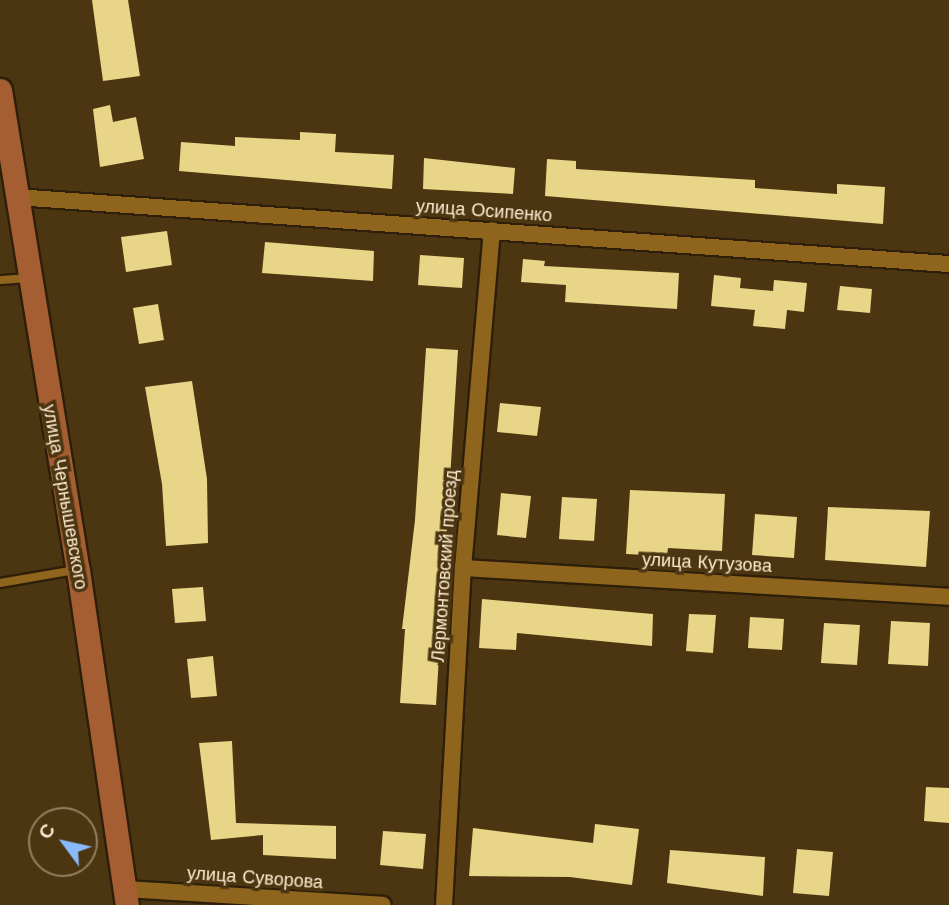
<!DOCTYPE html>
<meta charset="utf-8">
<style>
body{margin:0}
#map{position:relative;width:949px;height:905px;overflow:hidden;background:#4c3611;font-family:"Work Sans",sans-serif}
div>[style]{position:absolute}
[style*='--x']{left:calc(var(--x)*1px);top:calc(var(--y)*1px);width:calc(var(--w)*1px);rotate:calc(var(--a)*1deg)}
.building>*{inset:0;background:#e9d587}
.roads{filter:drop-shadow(2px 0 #2d1f09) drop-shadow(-2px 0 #2d1f09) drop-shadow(0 2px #2d1f09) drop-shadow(0 -2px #2d1f09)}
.lane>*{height:8px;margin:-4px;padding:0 4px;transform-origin:4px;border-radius:4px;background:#8f651d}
.street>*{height:16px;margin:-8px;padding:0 8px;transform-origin:8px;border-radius:8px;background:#8f651d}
.secondary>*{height:23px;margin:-11.5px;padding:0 11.5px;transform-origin:11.5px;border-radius:11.5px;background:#a45e31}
span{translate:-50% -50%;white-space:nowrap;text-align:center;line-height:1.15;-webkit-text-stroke:7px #4c3611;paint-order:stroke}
.street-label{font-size:18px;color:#feebd1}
.north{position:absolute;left:28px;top:807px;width:70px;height:70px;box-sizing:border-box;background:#4c3611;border:2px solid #937e5e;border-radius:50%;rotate:303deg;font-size:19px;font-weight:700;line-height:28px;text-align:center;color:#feebd1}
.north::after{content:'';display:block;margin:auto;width:24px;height:32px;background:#89bafc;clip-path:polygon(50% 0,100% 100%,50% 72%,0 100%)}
</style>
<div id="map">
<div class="building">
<div style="clip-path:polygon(92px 0,128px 0,140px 76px,103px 81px)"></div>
<div style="clip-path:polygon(110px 105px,113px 122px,136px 117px,144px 159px,100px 167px,93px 109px)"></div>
<div style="clip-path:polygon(300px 132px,336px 134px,335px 152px,394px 155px,392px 189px,179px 171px,181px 142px,235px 146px,235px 137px,300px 140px)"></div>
<div style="clip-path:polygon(424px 158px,515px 168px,513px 194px,423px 189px)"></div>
<div style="clip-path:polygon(547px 159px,576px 161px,576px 169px,755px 180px,755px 188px,837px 194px,837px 184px,885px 187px,883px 224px,545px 196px)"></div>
<div style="clip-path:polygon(167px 231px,172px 265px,126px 272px,121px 237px)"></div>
<div style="clip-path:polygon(265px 242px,374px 251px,373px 281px,262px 273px)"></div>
<div style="clip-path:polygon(420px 255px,464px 258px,462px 288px,418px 285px)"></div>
<div style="clip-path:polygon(523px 259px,545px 261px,544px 266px,679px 273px,677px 309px,565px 302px,566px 285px,521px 282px)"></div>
<div style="clip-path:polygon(714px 275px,741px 278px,740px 288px,773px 291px,774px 280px,807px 283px,804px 312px,787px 310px,785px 329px,753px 326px,755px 310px,711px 306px)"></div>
<div style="clip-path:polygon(840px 286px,872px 289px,870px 313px,837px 310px)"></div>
<div style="clip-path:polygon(158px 304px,164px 340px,139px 344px,133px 308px)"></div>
<div style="clip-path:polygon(426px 348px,458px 350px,436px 705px,400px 703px,405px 629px,402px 629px,415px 520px)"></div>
<div style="clip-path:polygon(192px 381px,207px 479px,208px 543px,166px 546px,162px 484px,145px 387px)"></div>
<div style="clip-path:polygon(500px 403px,541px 407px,537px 436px,497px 432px)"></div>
<div style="clip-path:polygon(630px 490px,725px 494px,722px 551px,668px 548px,667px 556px,626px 554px)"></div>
<div style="clip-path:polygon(501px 493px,531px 496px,526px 538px,497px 535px)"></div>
<div style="clip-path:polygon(562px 497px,597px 499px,594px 541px,559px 539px)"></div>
<div style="clip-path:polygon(828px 507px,930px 511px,926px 567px,825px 560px)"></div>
<div style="clip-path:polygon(755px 514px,797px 517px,794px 558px,752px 555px)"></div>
<div style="clip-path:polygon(203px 587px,206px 621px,175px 623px,172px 589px)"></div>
<div style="clip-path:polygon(482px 599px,653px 614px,652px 646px,517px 633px,516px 650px,479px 648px)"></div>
<div style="clip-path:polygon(689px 614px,716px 615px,713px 653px,686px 651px)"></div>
<div style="clip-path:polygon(750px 617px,784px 619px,782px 650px,748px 648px)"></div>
<div style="clip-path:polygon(891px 621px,930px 623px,928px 666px,888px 664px)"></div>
<div style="clip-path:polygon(824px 623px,860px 625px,857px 665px,821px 663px)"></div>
<div style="clip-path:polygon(213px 656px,217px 696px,191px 698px,187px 659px)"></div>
<div style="clip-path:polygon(232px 741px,236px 823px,336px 826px,336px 859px,263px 855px,263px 835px,211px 840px,199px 743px)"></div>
<div style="clip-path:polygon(926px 787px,949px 788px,949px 823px,924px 821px)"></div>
<div style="clip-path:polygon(595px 824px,639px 829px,632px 885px,570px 877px,469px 876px,473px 828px,593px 843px)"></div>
<div style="clip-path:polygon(383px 831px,426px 834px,423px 869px,380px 865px)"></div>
<div style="clip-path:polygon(797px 849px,833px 852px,829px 896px,793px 893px)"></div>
<div style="clip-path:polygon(670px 850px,765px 857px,763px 896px,667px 883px)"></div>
</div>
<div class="roads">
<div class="lane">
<div style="--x:0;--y:280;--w:28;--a:-4"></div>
<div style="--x:0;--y:583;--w:76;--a:-9.8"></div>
</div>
<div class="street">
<div style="--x:16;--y:197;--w:935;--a:4.11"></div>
<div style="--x:463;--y:568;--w:487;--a:3.4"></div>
<div style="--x:125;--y:889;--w:258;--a:3.5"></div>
<div style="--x:444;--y:905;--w:338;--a:-86.8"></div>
<div style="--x:463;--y:568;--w:339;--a:-85.1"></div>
</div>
<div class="secondary">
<div style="--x:0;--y:90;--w:486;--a:80.8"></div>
<div style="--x:78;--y:570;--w:339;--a:81.7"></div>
</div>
</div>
<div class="street-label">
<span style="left:484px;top:211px;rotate:4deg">улица Осипенко</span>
<span style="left:65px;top:497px;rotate:80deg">улица Чернышевского</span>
<span style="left:707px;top:563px;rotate:3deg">улица Кутузова</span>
<span style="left:445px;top:566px;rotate:-86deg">Лермонтовский проезд</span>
<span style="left:255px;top:878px;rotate:4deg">улица Суворова</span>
</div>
<div class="north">С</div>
</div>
